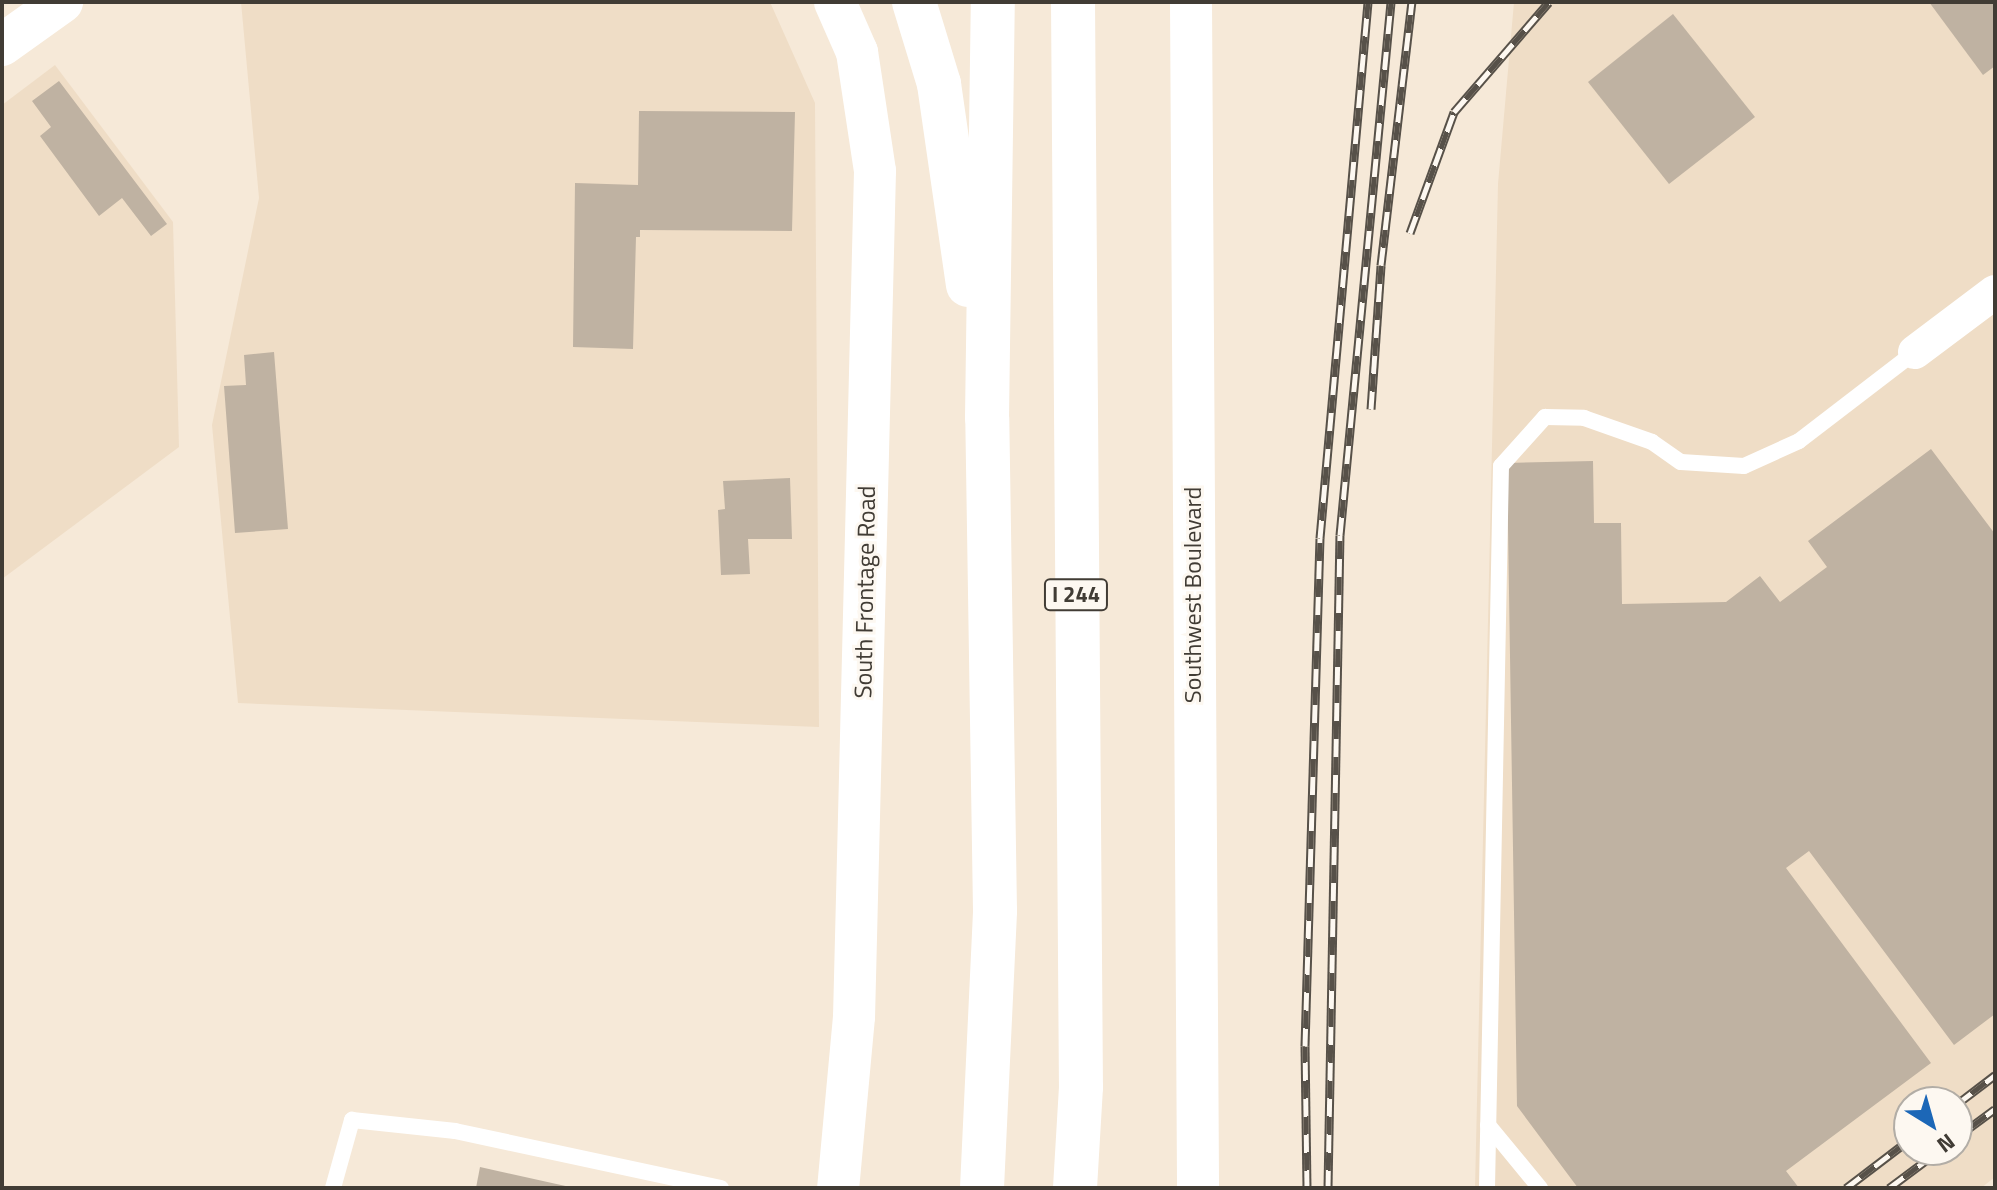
<!DOCTYPE html>
<style>
body{margin:0}
#map{position:relative;width:1997px;height:1190px;overflow:hidden;background:#f6e9d8;font-family:"Titillium Web",sans-serif}
div>[style]{position:absolute}
[style*='--x']{left:calc(var(--x)*1px);top:calc(var(--y)*1px);width:calc(var(--w)*1px);rotate:calc(var(--a)*1deg)}
.built>*{inset:0;background:#efddc6}
.building>*{inset:0;background:#bfb2a2}
.service>*{height:16px;margin:-8px;padding:0 8px;transform-origin:8px;border-radius:8px;background:#fff}
.minor>*{height:34px;margin:-17px;padding:0 17px;transform-origin:17px;border-radius:17px;background:#fff}
.tertiary>*{height:42px;margin:-21px;padding:0 21px;transform-origin:21px;border-radius:21px;background:#fff}
.motorway>*{height:44px;margin:-22px;padding:0 22px;transform-origin:22px;border-radius:22px;background:#fff}
.rail>*{height:9px;margin-top:-4.5px;transform-origin:0;background:repeating-linear-gradient(90deg,#fdf8f1 0 18px,#575149 0 36px);box-sizing:border-box;border-block:2px solid #575149}
span{translate:-50% -50%;white-space:nowrap;text-align:center;line-height:1.15;-webkit-text-stroke:6px #fdf8f1;paint-order:stroke}
.shield-label span{padding:2px 6px;background:#fdf8f1;border:2px solid;border-radius:6px;-webkit-text-stroke-width:0}
.shield-label{font-size:22px;color:#413c35;font-weight:700}
.street-label{font-size:24px;color:#413c35}
.frame{position:absolute;inset:0;border:4px solid #413c35;pointer-events:none}
.north{position:absolute;left:1893px;top:1086px;width:80px;height:80px;box-sizing:border-box;background:#fdf8f1;border:2px solid #b2ada6;border-radius:50%;rotate:143deg;font-size:22px;font-weight:700;line-height:32px;text-align:center;color:#413c35}
.north::after{content:'';display:block;margin:auto;width:28px;height:36px;background:#1c67b7;clip-path:polygon(50% 0,100% 100%,50% 72%,0 100%)}
</style>
<div id="map">
<div class="built">
<div style="clip-path:polygon(241px 2px,770px 2px,815px 103px,819px 727px,238px 703px,212px 425px,259px 198px)"></div>
<div style="clip-path:polygon(evenodd,1514px 2px,1995px 2px,1995px 1177px,1981px 1188px,1475px 1188px,1498px 184px,1514px 2px,1909px 1102px,1957px 1102px,1957px 1150px,1909px 1150px,1909px 1102px)"></div>
<div style="clip-path:polygon(55px 65px,173px 222px,179px 447px,2px 579px,2px 105px)"></div>
</div>
<div class="building">
<div style="clip-path:polygon(1929px 2px,1995px 2px,1995px 66px,1983px 75px)"></div>
<div style="clip-path:polygon(1673px 14px,1755px 117px,1669px 184px,1588px 82px)"></div>
<div style="clip-path:polygon(59px 81px,167px 224px,151px 236px,122px 198px,99px 216px,40px 136px,51px 127px,32px 101px)"></div>
<div style="clip-path:polygon(639px 111px,795px 112px,792px 231px,640px 230px,640px 237px,636px 237px,633px 349px,573px 347px,575px 183px,638px 185px)"></div>
<div style="clip-path:polygon(274px 352px,288px 529px,235px 533px,224px 386px,246px 385px,244px 355px)"></div>
<div style="clip-path:polygon(1931px 449px,1995px 534px,1995px 1014px,1954px 1045px,1809px 851px,1786px 868px,1931px 1063px,1786px 1171px,1799px 1188px,1578px 1188px,1517px 1106px,1507px 463px,1593px 461px,1594px 523px,1621px 523px,1622px 604px,1726px 602px,1760px 576px,1780px 602px,1827px 567px,1808px 541px)"></div>
<div style="clip-path:polygon(790px 478px,792px 539px,748px 539px,750px 574px,721px 575px,718px 510px,725px 509px,723px 481px)"></div>
<div style="clip-path:polygon(480px 1167px,570px 1187px,570px 1188px,476px 1188px)"></div>
</div>
<div class="service">
<div style="--x:1488;--y:1125;--w:82;--a:50.5"></div>
<div style="--x:333;--y:1188;--w:71;--a:-74.4"></div>
<div style="--x:352;--y:1120;--w:104;--a:6.1"></div>
<div style="--x:455;--y:1131;--w:272;--a:12.1"></div>
<div style="--x:1487;--y:1188;--w:722;--a:-88.89"></div>
<div style="--x:1501;--y:466;--w:66;--a:-48.1"></div>
<div style="--x:1545;--y:417;--w:39;--a:1"></div>
<div style="--x:1584;--y:418;--w:72;--a:19.4"></div>
<div style="--x:1652;--y:442;--w:35;--a:35"></div>
<div style="--x:1681;--y:462;--w:63;--a:3.6"></div>
<div style="--x:1744;--y:466;--w:60;--a:-24.4"></div>
<div style="--x:1799;--y:441;--w:146;--a:-37.5"></div>
</div>
<div class="minor">
<div style="--x:1915;--y:352;--w:100;--a:-36.9"></div>
</div>
<div class="tertiary">
<div style="--x:835;--y:2;--w:55;--a:66.3"></div>
<div style="--x:857;--y:52;--w:120;--a:81.4"></div>
<div style="--x:875;--y:171;--w:846;--a:91.42"></div>
<div style="--x:854;--y:1017;--w:172;--a:95.3"></div>
<div style="--x:1191;--y:2;--w:1186;--a:89.66"></div>
<div style="--x:2;--y:45;--w:74;--a:-35.6"></div>
</div>
<div class="motorway">
<div style="--x:914;--y:2;--w:86;--a:73"></div>
<div style="--x:939;--y:84;--w:203;--a:81.8"></div>
<div style="--x:1073;--y:2;--w:1085;--a:89.58"></div>
<div style="--x:1081;--y:1087;--w:101;--a:93.4"></div>
<div style="--x:982;--y:1188;--w:277;--a:-87.3"></div>
<div style="--x:995;--y:911;--w:493;--a:-90.9"></div>
<div style="--x:987;--y:418;--w:416;--a:-89.2"></div>
</div>
<div class="rail">
<div style="--x:1410;--y:233;--w:129;--a:-70"></div>
<div style="--x:1454;--y:112;--w:145;--a:-49.2"></div>
<div style="--x:1371;--y:409;--w:144;--a:-86"></div>
<div style="--x:1381;--y:265;--w:265;--a:-83.3"></div>
<div style="--x:1957;--y:1104;--w:48;--a:-37.3"></div>
<div style="--x:1957;--y:1137;--w:47;--a:-36.4"></div>
<div style="--x:1307;--y:1188;--w:142;--a:-90.8"></div>
<div style="--x:1305;--y:1046;--w:508;--a:-88.31"></div>
<div style="--x:1320;--y:538;--w:538;--a:-84.88"></div>
<div style="--x:1328;--y:1188;--w:653;--a:-88.95"></div>
<div style="--x:1340;--y:535;--w:535;--a:-84.53"></div>
<div style="--x:1846;--y:1188;--w:79;--a:-37.3"></div>
<div style="--x:1889;--y:1188;--w:64;--a:-36.7"></div>
</div>
<div class="shield-label">
<span style="left:1076px;top:595px">I 244</span>
</div>
<div class="street-label">
<span style="left:865px;top:592px;rotate:-89deg">South Frontage Road</span>
<span style="left:1193px;top:595px;rotate:-90deg">Southwest Boulevard</span>
</div>
<div class="frame"></div>
<div class="north">N</div>
</div>
